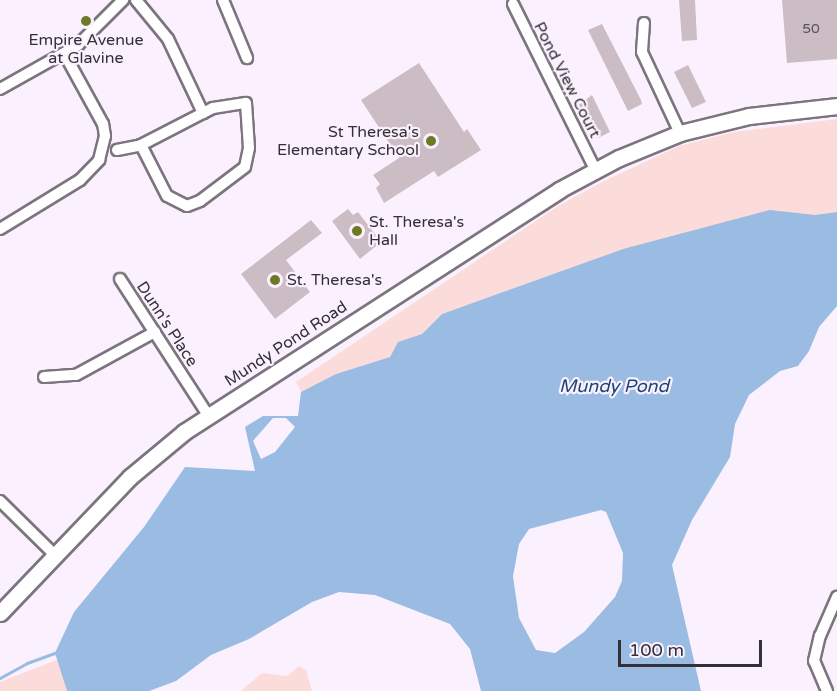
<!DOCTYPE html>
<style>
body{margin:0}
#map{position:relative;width:837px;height:691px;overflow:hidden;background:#fbf1fe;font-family:"Varela Round",sans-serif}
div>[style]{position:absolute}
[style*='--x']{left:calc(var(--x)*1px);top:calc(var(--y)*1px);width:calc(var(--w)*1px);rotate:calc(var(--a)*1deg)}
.green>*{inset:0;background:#fcdcda}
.water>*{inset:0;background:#9abbe2}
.stream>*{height:3px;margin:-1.5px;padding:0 1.5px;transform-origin:1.5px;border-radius:1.5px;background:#9abbe2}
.building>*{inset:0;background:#ccbcc3}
.roads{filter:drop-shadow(2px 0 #7c747f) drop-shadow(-2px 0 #7c747f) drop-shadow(0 2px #7c747f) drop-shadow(0 -2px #7c747f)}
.street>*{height:10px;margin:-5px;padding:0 5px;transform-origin:5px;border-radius:5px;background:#fff}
.secondary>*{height:15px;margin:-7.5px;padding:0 7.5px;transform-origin:7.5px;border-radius:7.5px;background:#fff}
.dots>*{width:16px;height:16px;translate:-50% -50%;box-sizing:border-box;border:3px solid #fbf1fe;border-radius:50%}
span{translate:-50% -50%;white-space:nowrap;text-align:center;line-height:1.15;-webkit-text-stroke:4.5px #fbf1fe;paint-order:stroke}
.number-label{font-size:14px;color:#5a5358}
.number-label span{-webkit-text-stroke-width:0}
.poi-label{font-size:16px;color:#343035}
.right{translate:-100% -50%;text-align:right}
.left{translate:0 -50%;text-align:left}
.street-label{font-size:16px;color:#343035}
.water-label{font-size:18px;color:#1a4577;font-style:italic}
.scale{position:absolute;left:618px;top:640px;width:144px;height:27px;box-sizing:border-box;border:3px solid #343035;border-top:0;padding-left:8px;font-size:18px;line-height:21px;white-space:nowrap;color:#343035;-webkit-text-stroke:4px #fbf1fe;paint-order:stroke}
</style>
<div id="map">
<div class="green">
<div style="clip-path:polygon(837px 119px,837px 212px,623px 249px,442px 314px,422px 334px,398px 342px,390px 357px,336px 374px,301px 392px,296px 382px,558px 206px,602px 182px,679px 146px,734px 132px)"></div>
<div style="clip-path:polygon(59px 659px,67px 691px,0 691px,0 682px)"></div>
<div style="clip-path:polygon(299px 666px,306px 670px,312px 691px,241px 691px,262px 673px,287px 676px)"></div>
</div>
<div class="water">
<div style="clip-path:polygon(evenodd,770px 210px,815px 215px,837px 212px,837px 306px,819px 327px,809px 351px,798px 366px,780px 371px,749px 395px,735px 424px,730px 457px,692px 520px,672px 565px,701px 691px,481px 691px,470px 649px,450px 624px,375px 595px,339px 592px,312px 602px,249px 639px,211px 655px,176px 681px,149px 691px,67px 691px,55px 653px,74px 612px,144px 527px,185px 467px,255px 471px,245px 427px,263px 416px,298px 416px,301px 392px,336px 374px,390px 357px,398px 342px,422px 334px,442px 314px,623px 249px,770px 210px,273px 418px,286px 418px,295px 427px,275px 452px,261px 459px,253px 441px,273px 418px,770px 210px,601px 510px,606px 512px,623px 553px,622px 581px,615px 597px,584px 632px,555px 653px,536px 650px,519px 618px,513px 576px,519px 544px,529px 529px,601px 510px)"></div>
</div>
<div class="stream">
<div style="--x:0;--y:678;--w:31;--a:-29"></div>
<div style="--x:27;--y:663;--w:30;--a:-20"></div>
</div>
<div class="building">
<div style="clip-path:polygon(679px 0,695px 0,697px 40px,682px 41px)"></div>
<div style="clip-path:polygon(782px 0,837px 0,837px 59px,787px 63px)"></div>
<div style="clip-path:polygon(602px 24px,641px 100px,642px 104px,628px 111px,588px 30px)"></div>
<div style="clip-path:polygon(419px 63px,464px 132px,467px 129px,481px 150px,438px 177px,434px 171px,384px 203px,376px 188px,380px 184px,373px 175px,399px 158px,361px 100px)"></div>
<div style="clip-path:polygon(688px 65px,706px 102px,692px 108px,674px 72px)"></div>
<div style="clip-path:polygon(592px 95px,610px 132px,598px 138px,579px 105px)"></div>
<div style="clip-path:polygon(348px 209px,353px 215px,358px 212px,381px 242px,360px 259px,332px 221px)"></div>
<div style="clip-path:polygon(311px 220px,322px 233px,286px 260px,310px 292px,275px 319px,241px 274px)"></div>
</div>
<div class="roads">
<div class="street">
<div style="--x:136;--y:0;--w:50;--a:50.6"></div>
<div style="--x:168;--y:39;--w:82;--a:64.7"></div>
<div style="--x:223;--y:0;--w:63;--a:67.5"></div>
<div style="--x:513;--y:4;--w:184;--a:63.6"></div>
<div style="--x:644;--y:23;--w:29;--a:94"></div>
<div style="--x:642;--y:52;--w:89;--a:64.9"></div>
<div style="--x:0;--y:89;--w:90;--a:-29.4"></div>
<div style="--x:78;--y:45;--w:64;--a:-45"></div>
<div style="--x:117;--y:150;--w:21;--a:-11"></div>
<div style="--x:138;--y:146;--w:3;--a:-18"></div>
<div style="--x:141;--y:145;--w:70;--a:-27.3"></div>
<div style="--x:203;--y:113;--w:11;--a:-27"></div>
<div style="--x:213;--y:108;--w:33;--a:-9"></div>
<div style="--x:246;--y:103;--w:45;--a:86.2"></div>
<div style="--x:249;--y:148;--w:19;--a:102"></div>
<div style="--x:245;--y:167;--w:56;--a:142.9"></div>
<div style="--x:200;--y:201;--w:14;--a:159"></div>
<div style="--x:187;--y:206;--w:22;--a:-153"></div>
<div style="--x:167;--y:196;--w:57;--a:-117"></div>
<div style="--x:0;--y:229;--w:94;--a:-31.5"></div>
<div style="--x:80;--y:180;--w:28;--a:-46"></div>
<div style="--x:99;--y:160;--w:25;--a:-76"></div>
<div style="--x:105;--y:136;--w:12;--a:-99"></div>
<div style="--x:103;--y:124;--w:79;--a:-118.8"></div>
<div style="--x:120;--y:279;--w:162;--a:57.1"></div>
<div style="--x:44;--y:377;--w:32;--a:-4"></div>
<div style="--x:76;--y:375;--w:90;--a:-28.6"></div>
<div style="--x:0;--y:501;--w:77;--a:44.5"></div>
<div style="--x:827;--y:691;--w:33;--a:-113"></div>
<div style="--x:814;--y:661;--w:26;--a:-77"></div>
<div style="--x:820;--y:636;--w:43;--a:-66.4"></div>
</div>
<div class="secondary">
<div style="--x:0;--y:613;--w:188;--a:-46.3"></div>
<div style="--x:130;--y:477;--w:70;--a:-39.8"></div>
<div style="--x:184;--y:432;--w:446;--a:-32.8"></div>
<div style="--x:559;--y:190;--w:68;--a:-28.1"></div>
<div style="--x:619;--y:158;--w:66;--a:-22.3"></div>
<div style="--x:680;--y:133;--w:71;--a:-13.8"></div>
<div style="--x:749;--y:116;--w:89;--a:-6.5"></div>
</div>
</div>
<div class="dots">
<div style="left:86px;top:21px;background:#6c7a26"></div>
<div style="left:431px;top:141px;background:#6c7a26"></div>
<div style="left:357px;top:231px;background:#6c7a26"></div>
<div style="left:275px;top:280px;background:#6c7a26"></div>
</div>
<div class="number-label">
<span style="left:811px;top:29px">50</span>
</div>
<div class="poi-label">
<span style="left:86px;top:49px">Empire Avenue<br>at Glavine</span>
<span class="right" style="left:419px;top:141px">St Theresa's<br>Elementary School</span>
<span class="left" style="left:369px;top:231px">St. Theresa's<br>Hall</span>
<span class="left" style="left:287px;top:280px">St. Theresa's</span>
</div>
<div class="street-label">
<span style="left:567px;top:80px;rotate:63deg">Pond View Court</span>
<span style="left:167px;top:324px;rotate:57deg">Dunn's Place</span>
<span style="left:286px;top:344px;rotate:-33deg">Mundy Pond Road</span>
</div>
<div class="water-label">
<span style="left:614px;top:386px">Mundy Pond</span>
</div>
<div class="scale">100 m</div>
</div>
